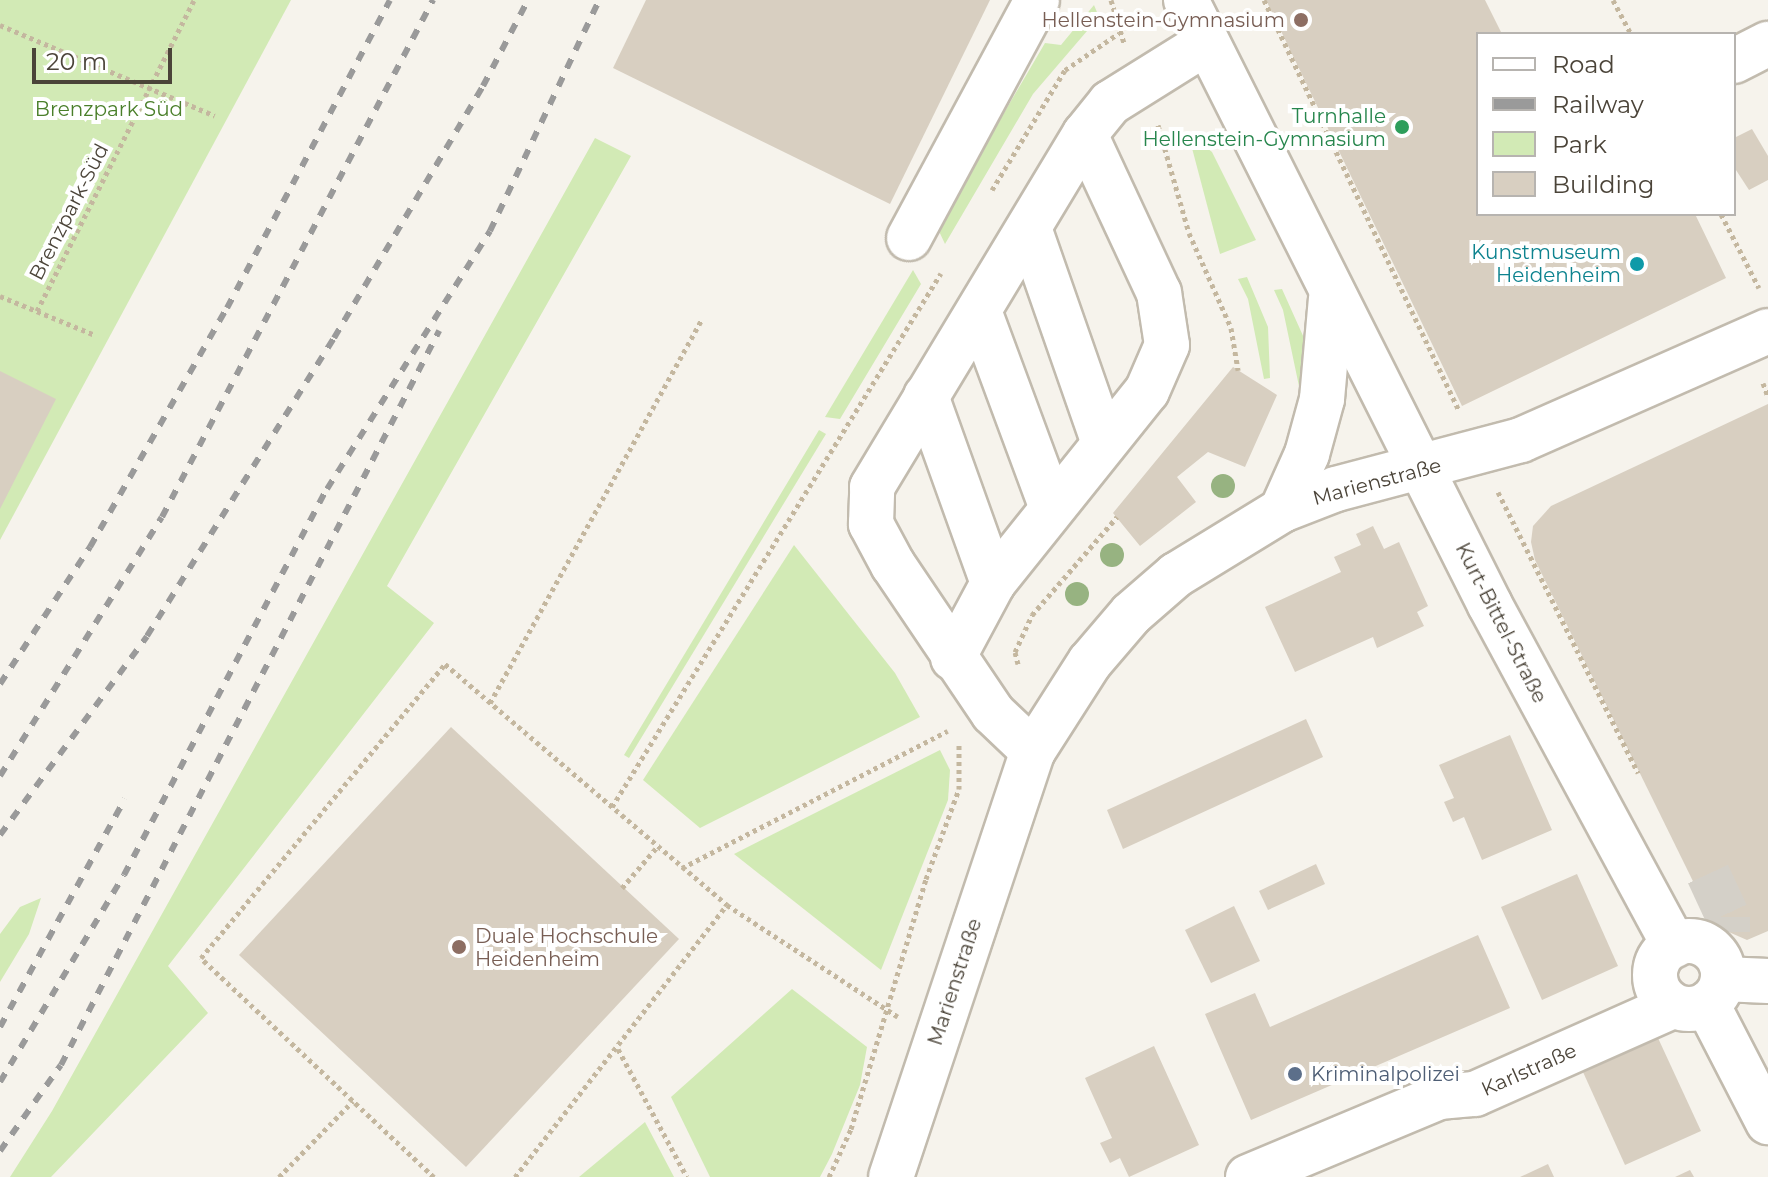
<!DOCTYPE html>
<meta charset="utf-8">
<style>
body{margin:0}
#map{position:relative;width:1768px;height:1177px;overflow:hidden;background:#f6f3ec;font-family:Montserrat,sans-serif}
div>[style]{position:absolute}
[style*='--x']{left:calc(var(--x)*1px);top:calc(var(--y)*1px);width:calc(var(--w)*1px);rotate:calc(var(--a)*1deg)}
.green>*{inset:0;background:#d2eab5}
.building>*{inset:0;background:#d8cfc1}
.minor-tunnel>*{height:44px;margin-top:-22px;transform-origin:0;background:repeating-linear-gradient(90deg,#d4d0c8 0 44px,transparent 0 66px)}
.path>*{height:5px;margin-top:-2.5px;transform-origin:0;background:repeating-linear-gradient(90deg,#c4b79f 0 4px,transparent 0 8px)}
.roads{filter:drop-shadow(2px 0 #c2bbae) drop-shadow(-2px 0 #c2bbae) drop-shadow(0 2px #c2bbae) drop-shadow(0 -2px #c2bbae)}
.minor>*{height:44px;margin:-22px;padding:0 22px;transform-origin:22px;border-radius:22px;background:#fff}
.minor>.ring{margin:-22px;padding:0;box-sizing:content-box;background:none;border:44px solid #fff;border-radius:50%}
.rail>*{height:6px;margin-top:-3px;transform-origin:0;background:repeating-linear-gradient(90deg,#9a9a9a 0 10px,transparent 0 20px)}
.trees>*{width:24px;height:24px;margin:-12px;border-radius:50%;background:#97b381}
.dots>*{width:22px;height:22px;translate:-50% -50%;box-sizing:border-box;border:4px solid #fff;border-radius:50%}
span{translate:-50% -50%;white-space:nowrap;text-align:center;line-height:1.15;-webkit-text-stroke:8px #fff;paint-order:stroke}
.education-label{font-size:20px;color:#785e54}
.right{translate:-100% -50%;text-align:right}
.left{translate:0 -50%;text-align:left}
.park-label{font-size:20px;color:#4a7f2a}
.leisure-label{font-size:20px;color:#27864d}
.street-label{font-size:20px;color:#4b4439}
.culture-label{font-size:20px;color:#0d838f}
.service-label{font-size:20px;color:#4e5e75}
.legend{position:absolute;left:1476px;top:32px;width:260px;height:184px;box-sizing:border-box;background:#fff;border:2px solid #b7b4b0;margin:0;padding:10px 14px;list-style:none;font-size:24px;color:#4b4439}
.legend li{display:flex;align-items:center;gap:16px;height:40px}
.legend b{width:40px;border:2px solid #b7b4b0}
.scale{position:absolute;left:32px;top:48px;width:140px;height:36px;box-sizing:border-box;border:4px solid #4b4439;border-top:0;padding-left:10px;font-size:24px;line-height:28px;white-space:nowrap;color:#4b4439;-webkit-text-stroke:6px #fff;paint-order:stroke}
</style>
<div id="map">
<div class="green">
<div style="clip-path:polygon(0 0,291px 0,0 540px)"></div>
<div style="clip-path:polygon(1094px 5px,1099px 17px,1033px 94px,945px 244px,937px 227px,1045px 43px,1061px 45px)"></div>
<div style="clip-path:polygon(1188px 133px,1212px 152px,1256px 240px,1220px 254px)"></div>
<div style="clip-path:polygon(595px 138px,631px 156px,387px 586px,434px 623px,168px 966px,208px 1013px,51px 1177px,10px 1177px,52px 1111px)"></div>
<div style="clip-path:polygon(913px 270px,921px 284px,840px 419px,825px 417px)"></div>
<div style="clip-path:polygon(1247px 277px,1268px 327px,1270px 378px,1264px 379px,1248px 299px,1238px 279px)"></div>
<div style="clip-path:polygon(1282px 289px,1304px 338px,1305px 390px,1300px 391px,1283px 310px,1274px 290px)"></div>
<div style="clip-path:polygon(819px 430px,826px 434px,629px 758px,624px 755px)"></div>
<div style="clip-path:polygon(794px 545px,895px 673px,920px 717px,700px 828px,643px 780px)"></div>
<div style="clip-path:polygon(940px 750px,950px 770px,948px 800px,881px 970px,734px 854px)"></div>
<div style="clip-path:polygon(41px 898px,29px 934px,0 982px,0 934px,20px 907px)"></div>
<div style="clip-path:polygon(792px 989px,867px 1047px,860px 1085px,832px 1154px,820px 1177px,710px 1177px,671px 1097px)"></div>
<div style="clip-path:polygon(645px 1122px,674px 1177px,579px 1177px)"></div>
</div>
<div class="building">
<div style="clip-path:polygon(646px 0,990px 0,890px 204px,613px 68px)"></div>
<div style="clip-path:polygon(1266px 0,1485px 0,1502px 34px,1478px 34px,1478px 214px,1695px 214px,1726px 278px,1462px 406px)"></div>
<div style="clip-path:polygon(1752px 129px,1768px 156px,1768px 180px,1749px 190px,1734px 167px,1734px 138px)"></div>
<div style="clip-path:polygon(1233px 367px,1277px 395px,1245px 467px,1208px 452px,1177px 477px,1196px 502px,1140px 546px,1113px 513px)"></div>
<div style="clip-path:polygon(0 371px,56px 399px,0 509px)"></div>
<div style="clip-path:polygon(1768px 404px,1768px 931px,1747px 940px,1715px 926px,1535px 560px,1531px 542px,1533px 526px,1551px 506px)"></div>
<div style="clip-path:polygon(1373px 526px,1384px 549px,1399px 542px,1428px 606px,1417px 612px,1424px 626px,1377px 648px,1373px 637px,1295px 672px,1265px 607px,1341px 572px,1334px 557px,1361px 545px,1356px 534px)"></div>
<div style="clip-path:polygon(1306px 719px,1323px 757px,1123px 849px,1107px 810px)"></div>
<div style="clip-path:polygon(451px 727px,679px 939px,466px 1167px,239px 955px)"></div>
<div style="clip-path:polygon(1510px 735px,1552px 830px,1482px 860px,1464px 817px,1453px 822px,1444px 802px,1454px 798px,1439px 765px)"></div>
<div style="clip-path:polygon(1316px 864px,1325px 884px,1268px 910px,1259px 891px)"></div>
<div style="clip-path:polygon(1577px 874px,1618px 966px,1542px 1000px,1501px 907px)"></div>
<div style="clip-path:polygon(1234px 906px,1260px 961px,1211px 983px,1185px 930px)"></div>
<div style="clip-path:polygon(1478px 935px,1510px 1008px,1251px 1120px,1205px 1014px,1255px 993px,1270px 1027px)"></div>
<div style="clip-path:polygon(1658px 1038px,1701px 1131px,1625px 1165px,1583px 1072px)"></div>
<div style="clip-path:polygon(1154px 1046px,1199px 1145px,1129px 1177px,1120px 1158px,1110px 1163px,1100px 1143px,1112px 1138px,1085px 1078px)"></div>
<div style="clip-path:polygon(1548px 1164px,1554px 1177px,1520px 1177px)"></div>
<div style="clip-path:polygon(1690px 1170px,1694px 1177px,1675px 1177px)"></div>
</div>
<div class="minor-tunnel">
<div style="--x:1708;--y:874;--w:47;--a:65.1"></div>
<div style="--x:1728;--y:917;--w:15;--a:90"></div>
</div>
<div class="path">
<div style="--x:1111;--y:0;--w:45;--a:73.2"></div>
<div style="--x:1264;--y:0;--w:455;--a:64.6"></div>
<div style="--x:1613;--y:0;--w:38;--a:62"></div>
<div style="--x:0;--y:25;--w:233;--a:22.9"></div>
<div style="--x:1158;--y:125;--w:112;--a:74"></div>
<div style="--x:1189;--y:233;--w:104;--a:66.1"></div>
<div style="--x:1231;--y:328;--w:43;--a:80.5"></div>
<div style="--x:992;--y:190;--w:140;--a:-58.7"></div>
<div style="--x:1065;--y:70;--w:65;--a:-34.4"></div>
<div style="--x:1721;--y:214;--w:83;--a:62.8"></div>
<div style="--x:0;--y:296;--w:103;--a:22.3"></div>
<div style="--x:37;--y:311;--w:348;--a:-63.2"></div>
<div style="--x:1763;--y:383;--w:15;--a:70"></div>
<div style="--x:1498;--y:492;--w:314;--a:63.5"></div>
<div style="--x:1018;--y:664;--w:12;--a:-104"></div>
<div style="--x:1015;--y:652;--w:41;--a:-65.3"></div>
<div style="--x:1032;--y:615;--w:130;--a:-49.1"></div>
<div style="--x:490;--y:703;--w:437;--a:-61.1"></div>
<div style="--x:612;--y:807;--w:627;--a:-58.36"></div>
<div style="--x:682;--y:868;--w:299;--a:-27.3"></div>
<div style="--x:622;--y:888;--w:55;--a:-49.4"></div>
<div style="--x:618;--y:1049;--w:145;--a:61.7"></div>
<div style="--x:279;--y:1177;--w:106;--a:-45.8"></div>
<div style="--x:434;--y:1177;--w:320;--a:-136.8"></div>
<div style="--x:201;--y:958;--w:382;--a:-50.3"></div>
<div style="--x:445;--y:664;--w:371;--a:40.5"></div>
<div style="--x:727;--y:905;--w:204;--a:33.2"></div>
<div style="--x:515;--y:1177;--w:345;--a:-52.1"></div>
<div style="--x:829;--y:1177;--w:53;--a:-65.4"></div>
<div style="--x:851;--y:1129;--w:261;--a:-73.3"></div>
<div style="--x:926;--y:879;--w:96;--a:-69.9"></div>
<div style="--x:959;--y:789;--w:44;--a:-90"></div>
</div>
<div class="roads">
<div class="minor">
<div style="--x:1186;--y:0;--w:677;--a:63.32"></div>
<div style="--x:1490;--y:605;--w:387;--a:61.6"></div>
<div style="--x:1734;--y:61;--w:38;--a:-27"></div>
<div style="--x:1029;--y:228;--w:228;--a:70.8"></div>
<div style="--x:909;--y:238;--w:270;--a:-61.7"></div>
<div style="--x:979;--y:311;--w:210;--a:69.7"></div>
<div style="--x:926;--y:396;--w:199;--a:70.3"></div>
<div style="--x:1282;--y:510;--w:61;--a:-65.9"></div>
<div style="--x:1307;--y:454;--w:57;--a:-74.7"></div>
<div style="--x:1322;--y:399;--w:101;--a:-84.9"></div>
<div style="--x:953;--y:658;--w:85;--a:-61.9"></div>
<div style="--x:993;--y:583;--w:246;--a:-51.3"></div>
<div style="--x:1147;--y:391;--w:50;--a:-66.5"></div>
<div style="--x:1167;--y:345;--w:53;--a:-98.7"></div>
<div style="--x:1159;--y:293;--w:175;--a:-115"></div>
<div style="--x:1033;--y:751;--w:55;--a:-136.5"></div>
<div style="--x:993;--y:713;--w:179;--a:-124"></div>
<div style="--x:893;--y:565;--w:47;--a:-118.2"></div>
<div style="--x:871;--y:524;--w:37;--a:-88"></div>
<div style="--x:872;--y:487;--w:412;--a:-58.9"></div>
<div style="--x:1085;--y:134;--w:40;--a:-51"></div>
<div style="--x:1110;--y:103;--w:113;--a:-32"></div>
<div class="ring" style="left:1655px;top:941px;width:24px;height:24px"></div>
<div style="--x:1723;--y:979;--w:45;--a:2.5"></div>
<div style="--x:1707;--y:1004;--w:133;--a:62.7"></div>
<div style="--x:891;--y:1177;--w:449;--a:-71.6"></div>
<div style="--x:1033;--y:751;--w:106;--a:-57.4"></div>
<div style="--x:1090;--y:662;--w:63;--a:-49.5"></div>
<div style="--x:1131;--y:614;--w:60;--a:-40.9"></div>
<div style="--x:1176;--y:575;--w:124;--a:-31.5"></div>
<div style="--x:1282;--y:510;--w:58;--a:-21.3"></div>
<div style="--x:1336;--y:489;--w:191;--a:-14.8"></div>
<div style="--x:1521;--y:440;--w:270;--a:-23.8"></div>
<div style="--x:1248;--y:1177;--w:207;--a:-22.7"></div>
<div style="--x:1439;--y:1097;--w:36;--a:-5"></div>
<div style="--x:1475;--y:1094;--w:217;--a:-24"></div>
</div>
</div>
<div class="rail">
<div style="--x:0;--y:684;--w:164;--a:-56.7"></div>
<div style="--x:90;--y:547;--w:275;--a:-60.2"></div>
<div style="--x:227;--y:308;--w:348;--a:-62.1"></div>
<div style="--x:0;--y:776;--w:305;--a:-58"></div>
<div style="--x:162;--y:517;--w:584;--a:-62.34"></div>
<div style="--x:0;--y:835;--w:247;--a:-53.5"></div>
<div style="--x:147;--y:636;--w:352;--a:-57.9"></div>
<div style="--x:334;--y:338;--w:293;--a:-59.4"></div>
<div style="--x:483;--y:86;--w:97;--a:-62.4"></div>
<div style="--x:0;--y:1027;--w:260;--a:-61.3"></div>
<div style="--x:0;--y:1082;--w:241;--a:-59.1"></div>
<div style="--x:124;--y:875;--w:436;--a:-62.3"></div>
<div style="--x:327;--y:489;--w:305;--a:-57.7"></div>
<div style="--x:490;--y:231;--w:255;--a:-64.7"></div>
<div style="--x:0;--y:1151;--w:105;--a:-54.7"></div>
<div style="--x:61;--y:1065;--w:826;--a:-62.75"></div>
</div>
<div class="trees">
<div style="left:1223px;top:486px"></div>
<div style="left:1112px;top:555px"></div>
<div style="left:1077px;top:594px"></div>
</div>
<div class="dots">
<div style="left:1301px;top:20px;background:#8d6e63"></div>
<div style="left:1402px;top:127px;background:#2e9e5b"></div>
<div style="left:1637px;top:264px;background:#0f9aa8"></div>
<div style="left:459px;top:947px;background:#8d6e63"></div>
<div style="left:1295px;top:1074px;background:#5c6f8a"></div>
</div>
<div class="education-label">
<span class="right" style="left:1285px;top:20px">Hellenstein-Gymnasium</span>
<span class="left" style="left:475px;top:948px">Duale Hochschule<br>Heidenheim</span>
</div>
<div class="park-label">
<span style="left:109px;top:109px">Brenzpark Süd</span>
</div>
<div class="leisure-label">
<span class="right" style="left:1386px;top:128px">Turnhalle<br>Hellenstein-Gymnasium</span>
</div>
<div class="street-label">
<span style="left:69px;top:212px;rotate:-63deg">Brenzpark-Süd</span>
<span style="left:1377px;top:482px;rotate:-15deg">Marienstraße</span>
<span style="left:1501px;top:623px;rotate:63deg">Kurt-Bittel-Straße</span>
<span style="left:955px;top:982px;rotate:-72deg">Marienstraße</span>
<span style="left:1529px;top:1070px;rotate:-24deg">Karlstraße</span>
</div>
<div class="culture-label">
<span class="right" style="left:1621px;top:264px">Kunstmuseum<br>Heidenheim</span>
</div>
<div class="service-label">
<span class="left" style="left:1311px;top:1074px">Kriminalpolizei</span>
</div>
<ul class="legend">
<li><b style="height:10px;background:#fff"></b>Road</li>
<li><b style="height:10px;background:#9a9a9a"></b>Railway</li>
<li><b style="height:22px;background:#d2eab5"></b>Park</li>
<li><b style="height:22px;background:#d8cfc1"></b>Building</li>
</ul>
<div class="scale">20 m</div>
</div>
